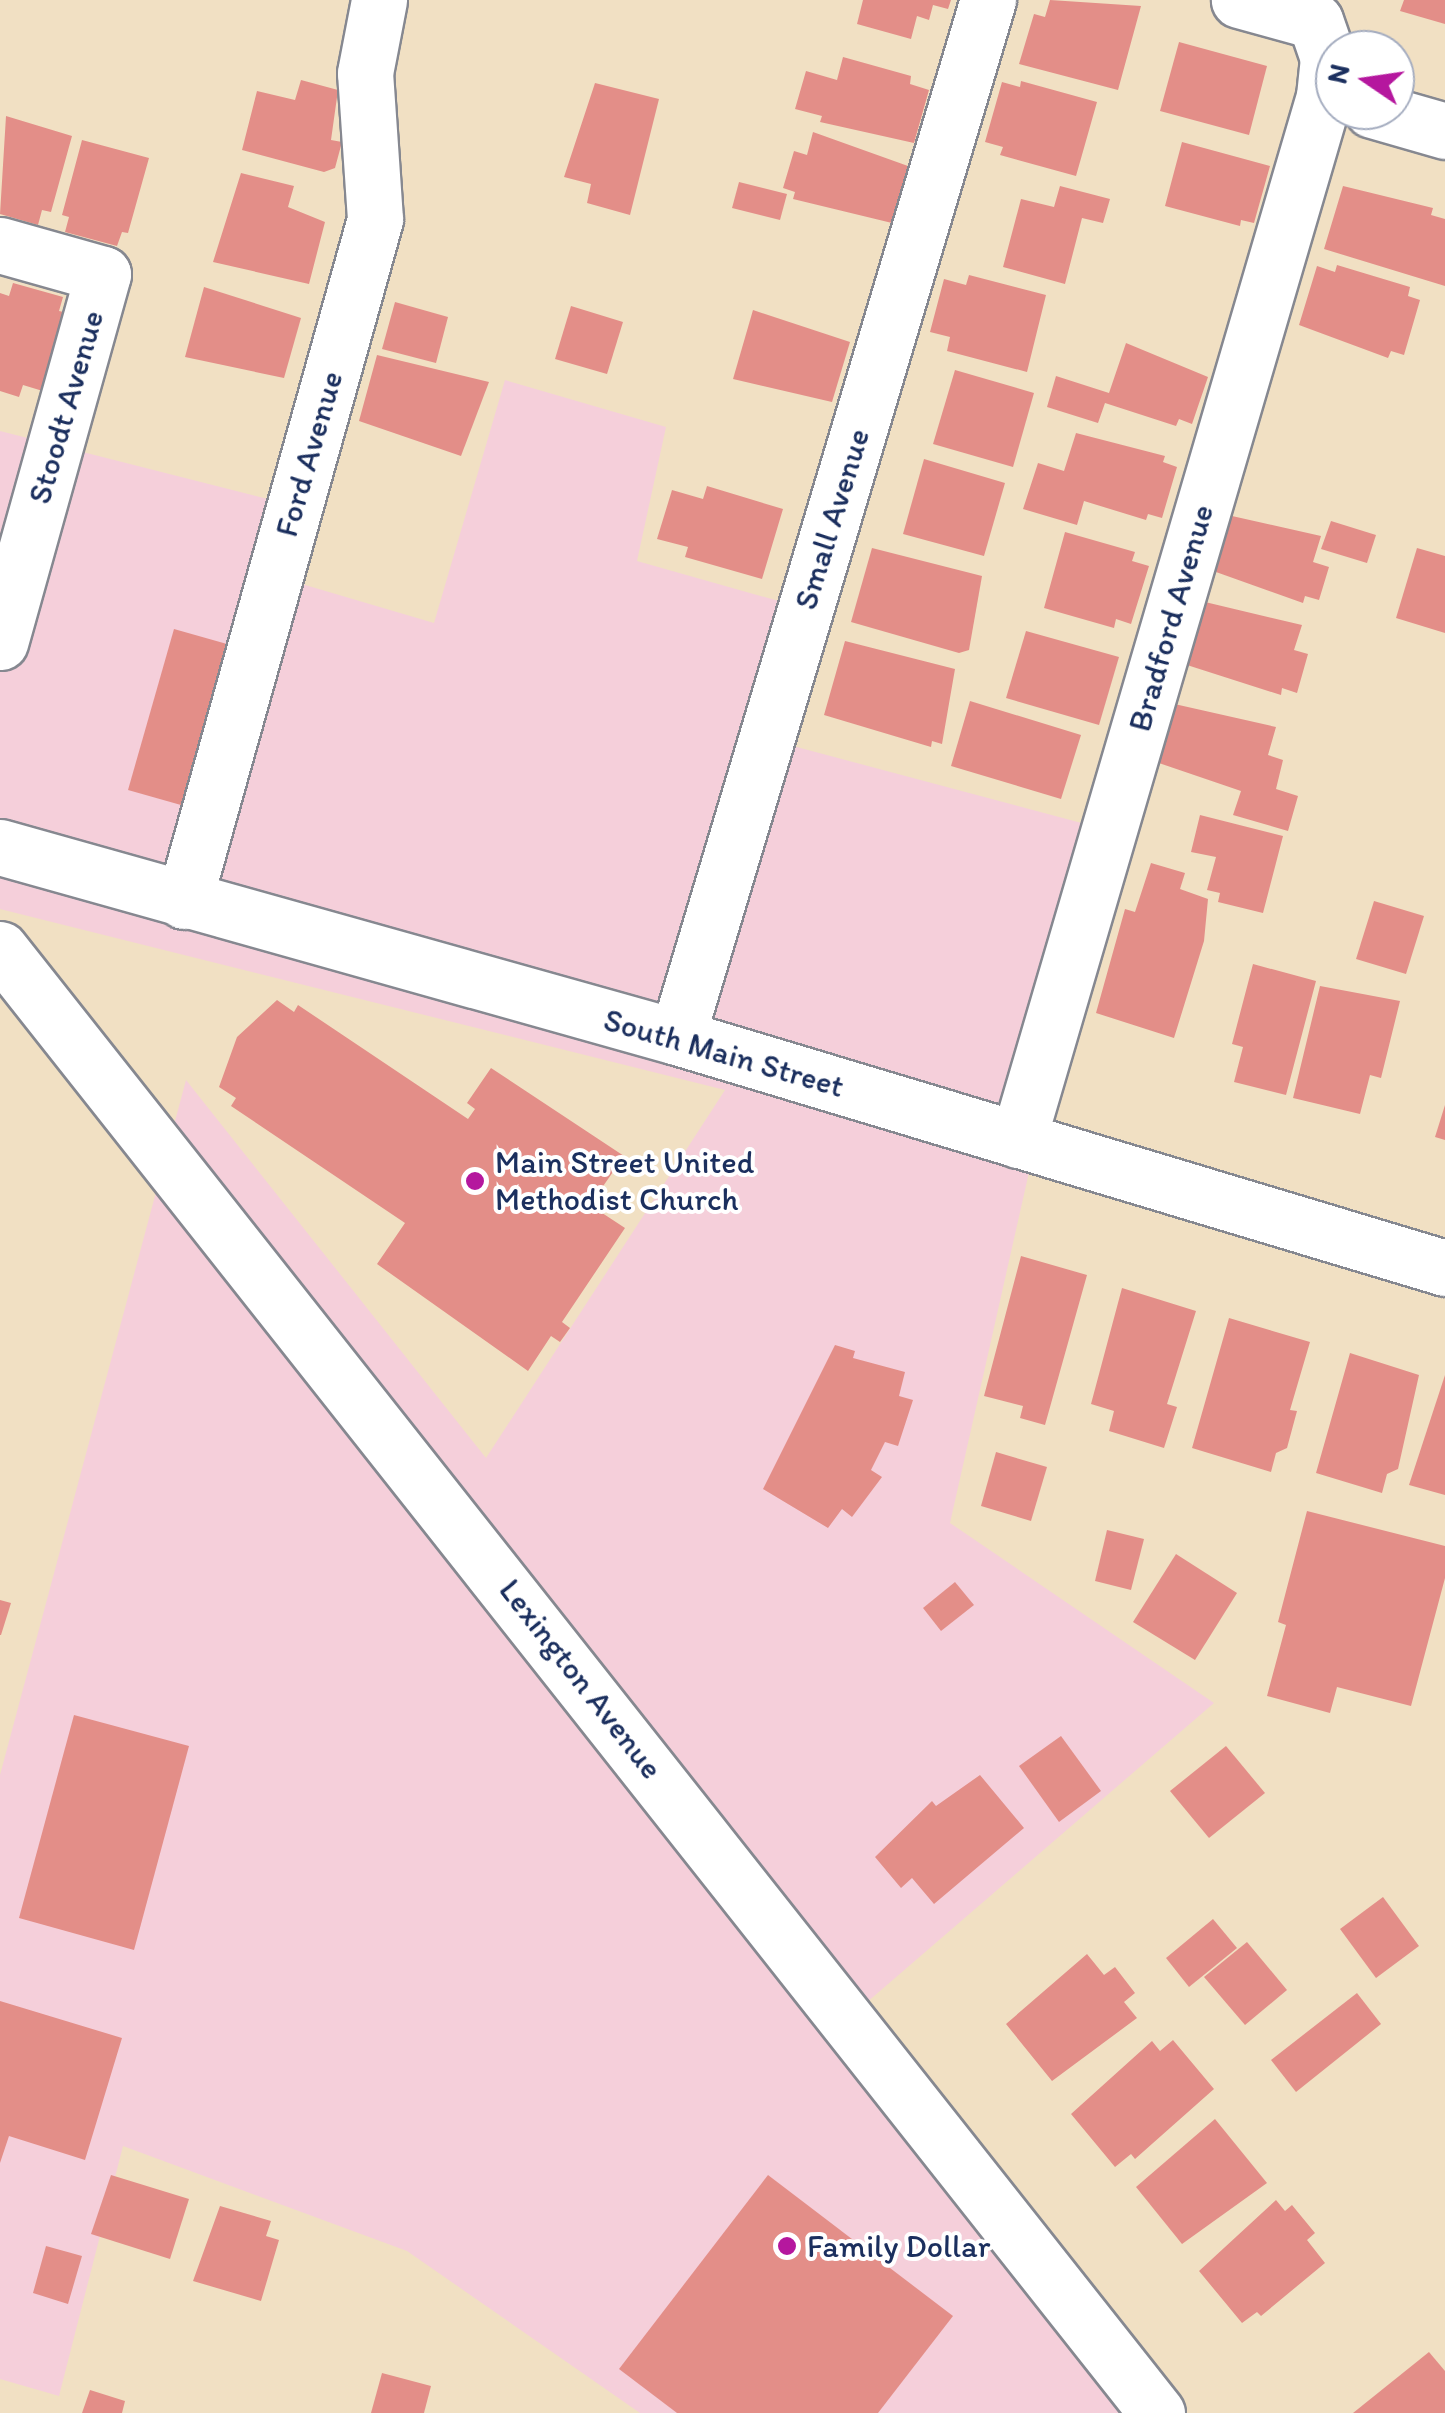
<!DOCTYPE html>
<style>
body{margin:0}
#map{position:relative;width:1445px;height:2413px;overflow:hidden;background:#f1e0c3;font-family:Itim,sans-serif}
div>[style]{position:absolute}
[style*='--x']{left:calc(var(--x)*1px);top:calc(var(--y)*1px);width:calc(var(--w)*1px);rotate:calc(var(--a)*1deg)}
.built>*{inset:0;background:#f5cfda}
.building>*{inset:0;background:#e38e88}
.roads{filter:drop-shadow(2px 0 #868890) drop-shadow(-2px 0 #868890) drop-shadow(0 2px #868890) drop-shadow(0 -2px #868890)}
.street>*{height:55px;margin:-27.5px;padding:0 27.5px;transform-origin:27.5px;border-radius:27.5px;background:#fff}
.primary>*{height:55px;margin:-27.5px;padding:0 27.5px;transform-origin:27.5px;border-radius:27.5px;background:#fff}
.highway>*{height:55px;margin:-27.5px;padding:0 27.5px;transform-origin:27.5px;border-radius:27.5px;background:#fff}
.dots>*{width:28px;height:28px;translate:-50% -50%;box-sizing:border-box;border:5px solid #fff;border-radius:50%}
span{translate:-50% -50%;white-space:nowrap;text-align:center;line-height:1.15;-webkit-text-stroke:8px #fff;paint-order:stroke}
.street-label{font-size:32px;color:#1b2f5e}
.poi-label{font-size:32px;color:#1b2f5e}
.left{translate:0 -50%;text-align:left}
.north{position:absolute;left:1315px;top:30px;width:100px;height:100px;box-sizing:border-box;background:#fff;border:2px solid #a4acbf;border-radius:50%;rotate:283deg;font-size:28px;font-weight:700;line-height:40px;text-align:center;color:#1b2f5e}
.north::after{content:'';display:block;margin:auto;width:35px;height:45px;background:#b5179e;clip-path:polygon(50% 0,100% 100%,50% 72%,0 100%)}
</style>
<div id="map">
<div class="built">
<div style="clip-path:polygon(505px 380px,666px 427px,637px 561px,814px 611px,778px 742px,1119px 833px,1034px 1150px,950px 1523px,1214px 1703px,844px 2022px,1175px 2413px,640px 2413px,407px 2251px,123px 2146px,59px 2396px,0 2379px,0 1775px,186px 1080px,486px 1458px,725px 1090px,0 909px,0 431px,315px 511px,295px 582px,434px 623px)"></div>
</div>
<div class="building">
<div style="clip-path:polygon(863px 0,951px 0,948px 9px,933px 5px,929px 20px,917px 16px,911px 39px,857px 24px)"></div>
<div style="clip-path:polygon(1050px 0,1141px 6px,1118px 90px,1019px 64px,1034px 14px,1045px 17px)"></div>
<div style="clip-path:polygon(1404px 0,1445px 0,1445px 24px,1400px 11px)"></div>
<div style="clip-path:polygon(1179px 42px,1267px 66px,1249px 135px,1160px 111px)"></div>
<div style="clip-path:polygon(843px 57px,911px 76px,910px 84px,929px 90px,914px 143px,820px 122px,822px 116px,795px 109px,806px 71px,837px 80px)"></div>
<div style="clip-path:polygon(301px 80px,338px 90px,331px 140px,342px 142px,335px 168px,324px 172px,242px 150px,257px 91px,295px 100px)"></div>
<div style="clip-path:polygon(1021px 81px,1097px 102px,1076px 176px,1000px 155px,1003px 147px,985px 142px,1002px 82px,1020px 87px)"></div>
<div style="clip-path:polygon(595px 83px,659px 99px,630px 215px,587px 203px,591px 184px,564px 177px)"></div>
<div style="clip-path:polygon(6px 116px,72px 136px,51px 212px,42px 210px,38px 225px,0 214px)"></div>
<div style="clip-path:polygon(813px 132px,908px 166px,892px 223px,793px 199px,795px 192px,783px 188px,794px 151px,807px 155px)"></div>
<div style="clip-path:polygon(82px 140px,149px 158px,128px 233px,122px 232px,117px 246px,65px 232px,69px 217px,62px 215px)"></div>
<div style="clip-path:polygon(1182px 142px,1270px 166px,1254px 223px,1241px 220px,1240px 226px,1165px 206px)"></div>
<div style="clip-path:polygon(241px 173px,294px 186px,288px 207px,325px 222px,309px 284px,213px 262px)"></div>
<div style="clip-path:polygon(739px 182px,787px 194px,780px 220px,732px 208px)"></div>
<div style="clip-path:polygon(1060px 186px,1110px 199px,1103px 223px,1082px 218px,1065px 284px,1003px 267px,1021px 199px,1054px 207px)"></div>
<div style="clip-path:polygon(1343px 186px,1433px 208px,1431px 215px,1445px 219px,1445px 286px,1324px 249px)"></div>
<div style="clip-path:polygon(1337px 265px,1410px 287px,1408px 296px,1420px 300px,1404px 355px,1391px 351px,1388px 358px,1299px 325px,1317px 266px,1335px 272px)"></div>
<div style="clip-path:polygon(969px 275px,1046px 295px,1027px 372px,947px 351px,950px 337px,930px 332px,944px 279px,966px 285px)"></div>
<div style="clip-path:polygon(13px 283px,63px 297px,59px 311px,68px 313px,46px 392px,23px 385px,19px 397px,0 391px,0 293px,9px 296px)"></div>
<div style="clip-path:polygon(204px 287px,301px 318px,284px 378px,185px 357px)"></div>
<div style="clip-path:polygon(395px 302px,448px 317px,436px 363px,382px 349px)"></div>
<div style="clip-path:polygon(571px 306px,623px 322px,607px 374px,555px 359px)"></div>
<div style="clip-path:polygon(753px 310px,850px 342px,832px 402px,733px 379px)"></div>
<div style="clip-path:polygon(1126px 343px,1208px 377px,1192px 424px,1179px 419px,1176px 426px,1105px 403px,1098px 423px,1047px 407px,1056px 376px,1109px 393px)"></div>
<div style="clip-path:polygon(377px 355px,489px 382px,461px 456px,359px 421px)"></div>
<div style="clip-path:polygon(955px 370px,1034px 393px,1013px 467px,933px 444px)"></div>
<div style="clip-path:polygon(1076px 433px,1165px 456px,1163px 462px,1177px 467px,1162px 518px,1148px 514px,1146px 520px,1084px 501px,1077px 525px,1023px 509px,1038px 463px,1064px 471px)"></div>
<div style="clip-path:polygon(924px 459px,1005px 483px,984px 556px,903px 534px)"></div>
<div style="clip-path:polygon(707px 486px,783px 509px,762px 579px,685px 557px,688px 547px,657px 539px,672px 490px,703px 499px)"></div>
<div style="clip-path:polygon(1232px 516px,1321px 536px,1313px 562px,1329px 567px,1319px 600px,1305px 596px,1303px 603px,1216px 572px)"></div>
<div style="clip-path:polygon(1331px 521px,1376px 535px,1367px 563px,1321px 549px)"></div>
<div style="clip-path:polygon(1065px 532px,1135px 552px,1132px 561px,1149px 566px,1131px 624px,1116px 619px,1114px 628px,1044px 608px)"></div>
<div style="clip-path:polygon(872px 548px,982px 576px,969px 650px,959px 653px,851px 622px)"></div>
<div style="clip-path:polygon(1417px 548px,1445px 556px,1445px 633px,1396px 618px)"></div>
<div style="clip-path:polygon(1205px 602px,1302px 625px,1294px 650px,1308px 654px,1297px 693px,1282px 688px,1281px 695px,1187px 665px)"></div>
<div style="clip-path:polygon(174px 629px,234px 646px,188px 807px,128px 790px)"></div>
<div style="clip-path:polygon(1026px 631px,1119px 657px,1099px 725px,1006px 698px)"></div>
<div style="clip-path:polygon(845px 641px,955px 669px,942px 744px,932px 741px,931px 747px,824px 715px)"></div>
<div style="clip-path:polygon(970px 701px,1081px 735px,1061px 799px,951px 766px)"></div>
<div style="clip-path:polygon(1170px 703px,1276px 727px,1268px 755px,1283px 760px,1276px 789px,1298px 796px,1288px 831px,1233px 815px,1241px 791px,1153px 761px)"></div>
<div style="clip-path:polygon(1200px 815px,1283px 836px,1263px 913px,1218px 902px,1220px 893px,1207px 890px,1216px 857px,1191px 852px)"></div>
<div style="clip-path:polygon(1151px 863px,1185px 873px,1180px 889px,1208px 899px,1204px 941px,1174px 1038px,1096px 1013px,1125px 909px,1135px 912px)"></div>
<div style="clip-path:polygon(1374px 901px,1424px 916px,1406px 974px,1356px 959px)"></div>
<div style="clip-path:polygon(1253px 964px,1316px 981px,1286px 1095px,1234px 1082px,1243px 1047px,1232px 1044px)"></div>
<div style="clip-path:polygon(1320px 986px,1400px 1001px,1381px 1078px,1370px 1075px,1360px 1114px,1293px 1098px)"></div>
<div style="clip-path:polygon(277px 1000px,294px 1012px,298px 1005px,468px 1119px,475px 1109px,467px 1103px,491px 1068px,624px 1156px,590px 1205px,625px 1228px,562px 1322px,570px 1328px,560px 1342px,551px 1336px,528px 1371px,377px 1264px,405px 1223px,231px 1106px,236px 1098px,219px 1087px,237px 1037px)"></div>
<div style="clip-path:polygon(1445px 1105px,1445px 1140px,1435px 1137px)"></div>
<div style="clip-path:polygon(1021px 1256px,1087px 1275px,1045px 1425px,1020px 1418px,1023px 1406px,984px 1396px)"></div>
<div style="clip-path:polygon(1122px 1288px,1196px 1311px,1167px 1404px,1177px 1407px,1164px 1448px,1109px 1431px,1114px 1411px,1091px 1404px)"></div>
<div style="clip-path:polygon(1229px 1318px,1310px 1342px,1290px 1410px,1297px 1411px,1287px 1448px,1276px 1453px,1271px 1472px,1192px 1448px)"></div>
<div style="clip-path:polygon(835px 1345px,855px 1351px,853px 1358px,905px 1372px,899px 1396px,913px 1400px,898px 1446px,885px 1442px,871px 1470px,882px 1477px,852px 1517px,842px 1509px,828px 1528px,763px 1489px)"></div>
<div style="clip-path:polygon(1350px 1353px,1419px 1375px,1398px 1469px,1387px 1474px,1382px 1493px,1316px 1473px)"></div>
<div style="clip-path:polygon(1445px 1375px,1445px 1495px,1409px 1485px)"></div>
<div style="clip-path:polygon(996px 1452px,1047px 1467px,1031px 1521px,981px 1506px)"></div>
<div style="clip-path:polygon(1307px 1511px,1445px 1546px,1445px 1578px,1411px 1706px,1337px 1687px,1330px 1713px,1267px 1696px,1286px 1625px,1278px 1622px)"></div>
<div style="clip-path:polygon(1107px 1530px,1144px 1539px,1131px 1590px,1095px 1581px)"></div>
<div style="clip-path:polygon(1176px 1554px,1237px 1593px,1195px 1660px,1133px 1622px)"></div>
<div style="clip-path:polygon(955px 1582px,974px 1605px,941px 1631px,923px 1608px)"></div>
<div style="clip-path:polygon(0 1600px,11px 1603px,1px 1635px,0 1635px)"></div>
<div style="clip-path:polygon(74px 1715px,189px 1746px,134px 1950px,19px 1918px)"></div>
<div style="clip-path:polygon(1061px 1736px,1101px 1791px,1059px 1822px,1019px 1766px)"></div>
<div style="clip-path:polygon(1226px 1746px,1265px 1793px,1209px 1838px,1170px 1791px)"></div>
<div style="clip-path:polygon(980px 1775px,1024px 1828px,934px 1904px,912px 1878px,901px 1888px,875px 1857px,932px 1801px,936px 1806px)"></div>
<div style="clip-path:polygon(1383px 1897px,1419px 1946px,1376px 1978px,1340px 1929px)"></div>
<div style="clip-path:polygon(1213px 1919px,1237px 1948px,1189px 1987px,1166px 1958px)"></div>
<div style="clip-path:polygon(1247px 1942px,1287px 1990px,1245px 2025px,1204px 1977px)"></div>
<div style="clip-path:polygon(1087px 1954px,1104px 1975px,1115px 1967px,1135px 1993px,1124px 2002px,1137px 2018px,1052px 2081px,1006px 2024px)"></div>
<div style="clip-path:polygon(1357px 1993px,1381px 2024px,1296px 2092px,1271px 2060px)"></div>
<div style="clip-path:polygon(0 2001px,122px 2038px,85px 2160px,9px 2136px,0 2163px)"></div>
<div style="clip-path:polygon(1173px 2040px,1214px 2089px,1135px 2159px,1131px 2154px,1115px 2167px,1071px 2114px,1152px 2041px,1160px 2051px)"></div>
<div style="clip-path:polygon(1215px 2119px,1267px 2183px,1182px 2244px,1136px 2187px)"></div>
<div style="clip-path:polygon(111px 2175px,189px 2199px,170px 2259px,91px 2234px)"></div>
<div style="clip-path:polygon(768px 2175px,953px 2316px,878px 2413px,677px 2413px,619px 2369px)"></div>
<div style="clip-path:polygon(1276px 2200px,1285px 2211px,1292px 2205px,1315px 2233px,1307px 2240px,1325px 2263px,1261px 2316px,1257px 2312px,1242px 2323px,1199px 2271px)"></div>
<div style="clip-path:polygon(220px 2206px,271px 2221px,266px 2236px,279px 2240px,261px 2301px,193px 2281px)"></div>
<div style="clip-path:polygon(46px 2246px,82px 2256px,68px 2304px,33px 2293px)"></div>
<div style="clip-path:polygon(1429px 2352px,1445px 2371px,1445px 2413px,1353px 2413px)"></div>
<div style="clip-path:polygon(382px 2373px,431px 2386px,424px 2413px,371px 2413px)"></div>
<div style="clip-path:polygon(90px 2390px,125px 2401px,122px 2413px,82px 2413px)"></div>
</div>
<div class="roads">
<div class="street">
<div style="--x:1372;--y:110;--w:76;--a:16"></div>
<div style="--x:0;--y:245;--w:107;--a:15.7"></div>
<div style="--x:103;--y:274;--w:382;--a:105.6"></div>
<div style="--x:184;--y:901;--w:708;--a:-74.35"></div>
<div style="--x:375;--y:219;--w:146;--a:-93.9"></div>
<div style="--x:365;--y:73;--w:74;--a:-79.1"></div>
<div style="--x:677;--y:1037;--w:1083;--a:-73.31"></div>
<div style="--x:1018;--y:1140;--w:1088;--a:-73.66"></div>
<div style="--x:1324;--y:96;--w:38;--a:-84"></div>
<div style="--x:1328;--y:58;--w:39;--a:-109"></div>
<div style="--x:1315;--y:21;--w:79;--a:-164.6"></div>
</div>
<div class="primary">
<div style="--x:0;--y:949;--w:1866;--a:51.68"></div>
</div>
<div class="highway">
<div style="--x:0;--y:847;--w:703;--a:15.68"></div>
<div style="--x:677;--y:1037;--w:802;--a:16.74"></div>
</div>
</div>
<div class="dots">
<div style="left:475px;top:1181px;background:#b5179e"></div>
<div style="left:787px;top:2246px;background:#b5179e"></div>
</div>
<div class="street-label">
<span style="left:66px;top:407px;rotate:-74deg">Stoodt Avenue</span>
<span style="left:309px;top:454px;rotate:-74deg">Ford Avenue</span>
<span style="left:832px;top:519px;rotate:-73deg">Small Avenue</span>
<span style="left:1171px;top:618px;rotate:-74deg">Bradford Avenue</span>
<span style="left:724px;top:1053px;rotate:16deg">South Main Street</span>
<span style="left:581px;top:1679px;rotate:52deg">Lexington Avenue</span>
</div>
<div class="poi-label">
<span class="left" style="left:495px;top:1181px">Main Street United<br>Methodist Church</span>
<span class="left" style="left:807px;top:2246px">Family Dollar</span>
</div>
<div class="north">N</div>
</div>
